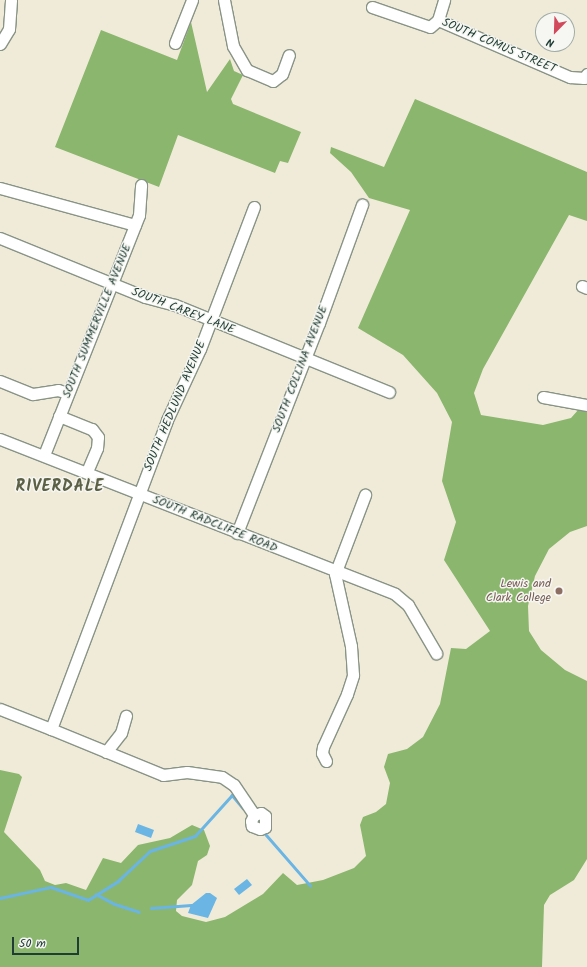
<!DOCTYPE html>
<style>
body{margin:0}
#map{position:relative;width:587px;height:967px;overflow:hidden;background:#f0ebd8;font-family:Kalam,sans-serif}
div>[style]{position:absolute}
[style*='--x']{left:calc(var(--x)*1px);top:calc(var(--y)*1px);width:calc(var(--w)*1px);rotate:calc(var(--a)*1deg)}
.forest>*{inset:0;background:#8bb66e}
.water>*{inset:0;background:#6ab5e3}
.stream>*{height:2.5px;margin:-1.25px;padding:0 1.25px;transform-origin:1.25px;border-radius:1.25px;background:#6ab5e3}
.roads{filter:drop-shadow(1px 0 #889486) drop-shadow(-1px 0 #889486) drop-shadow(0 1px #889486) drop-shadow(0 -1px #889486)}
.minor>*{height:11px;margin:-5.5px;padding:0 5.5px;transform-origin:5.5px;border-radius:5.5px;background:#fff}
.dots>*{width:11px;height:11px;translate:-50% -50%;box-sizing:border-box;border:2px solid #f6f6f2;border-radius:50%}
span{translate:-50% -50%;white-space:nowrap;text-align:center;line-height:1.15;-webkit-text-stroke:3px #f6f6f2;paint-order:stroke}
.street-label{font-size:12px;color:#1f3d34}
.education-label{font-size:12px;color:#785e54}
.right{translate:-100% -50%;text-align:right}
.district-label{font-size:16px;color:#5c6045;font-weight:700;letter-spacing:1px}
.north{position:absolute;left:535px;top:12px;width:40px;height:40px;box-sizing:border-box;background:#f6f6f2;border:1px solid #a0aca6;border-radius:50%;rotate:203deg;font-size:11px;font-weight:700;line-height:16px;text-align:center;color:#1f3d34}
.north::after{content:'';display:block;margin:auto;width:14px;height:18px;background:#d1495b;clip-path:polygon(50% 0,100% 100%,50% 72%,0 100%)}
.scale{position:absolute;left:12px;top:937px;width:67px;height:18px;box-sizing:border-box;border:2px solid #1f3d34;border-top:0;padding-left:5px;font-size:12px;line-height:14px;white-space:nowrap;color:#1f3d34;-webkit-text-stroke:3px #f6f6f2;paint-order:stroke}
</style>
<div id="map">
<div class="forest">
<div style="clip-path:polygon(191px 22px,207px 92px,230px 59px,234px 71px,243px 75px,231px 99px,233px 104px,301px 132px,288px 163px,280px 161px,275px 173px,178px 135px,159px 187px,55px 147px,101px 30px,177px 60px)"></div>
<div style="clip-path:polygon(415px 99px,587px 172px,587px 221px,569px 215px,483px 369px,474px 393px,481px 415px,543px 425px,571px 418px,587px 400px,587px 526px,570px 532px,549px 549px,535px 576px,528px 606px,529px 631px,541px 650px,565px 670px,587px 681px,587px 859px,574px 880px,550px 895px,544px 905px,542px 967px,0 967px,0 770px,19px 774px,22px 777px,4px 832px,40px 870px,45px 881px,55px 885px,66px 883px,86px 890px,103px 858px,121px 863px,138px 845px,170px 838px,192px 825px,204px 830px,210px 846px,207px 855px,198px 861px,192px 885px,177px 900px,176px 911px,182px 916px,206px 922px,225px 917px,263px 894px,283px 873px,297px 885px,323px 880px,354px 868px,366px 856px,360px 825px,363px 817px,376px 812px,386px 804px,390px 783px,384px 767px,388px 754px,407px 749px,423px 737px,440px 704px,451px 648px,466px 649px,490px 631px,444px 560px,456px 522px,442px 481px,452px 422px,437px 393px,403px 355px,358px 328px,410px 210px,369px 198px,351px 172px,330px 153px,331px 147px,384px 167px)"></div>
</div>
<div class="water">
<div style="clip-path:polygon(138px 824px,154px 830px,151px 838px,135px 832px)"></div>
<div style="clip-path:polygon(247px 879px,252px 885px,239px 895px,234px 889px)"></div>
<div style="clip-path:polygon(206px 893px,210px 893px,217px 898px,208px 918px,188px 913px,191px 905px)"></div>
</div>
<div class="stream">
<div style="--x:263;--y:831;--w:72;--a:49"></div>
<div style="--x:96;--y:894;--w:21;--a:28"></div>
<div style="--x:115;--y:904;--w:25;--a:18"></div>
<div style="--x:0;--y:898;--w:52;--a:-12.2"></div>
<div style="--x:51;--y:887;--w:39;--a:19"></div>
<div style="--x:88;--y:900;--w:36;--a:-32"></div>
<div style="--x:118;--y:881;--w:44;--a:-43.2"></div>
<div style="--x:150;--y:851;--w:47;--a:-18.4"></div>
<div style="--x:195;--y:836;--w:55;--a:-47.9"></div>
<div style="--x:232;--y:795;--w:17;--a:50"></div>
<div style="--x:151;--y:908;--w:40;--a:-4.3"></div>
</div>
<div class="roads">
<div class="minor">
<div style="--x:224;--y:0;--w:47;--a:78.9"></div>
<div style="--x:233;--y:46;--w:28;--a:60"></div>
<div style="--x:247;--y:70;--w:28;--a:23"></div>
<div style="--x:273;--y:81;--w:11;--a:-38"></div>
<div style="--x:282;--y:74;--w:20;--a:-70"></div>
<div style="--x:372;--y:7;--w:61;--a:19"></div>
<div style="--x:430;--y:27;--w:11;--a:-41"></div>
<div style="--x:438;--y:20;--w:144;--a:23.4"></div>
<div style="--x:570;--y:77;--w:14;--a:4"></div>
<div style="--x:584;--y:78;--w:5;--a:-53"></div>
<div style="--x:438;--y:20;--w:21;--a:-73"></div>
<div style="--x:175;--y:43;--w:46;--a:-68.4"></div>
<div style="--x:0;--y:44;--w:17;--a:-59"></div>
<div style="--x:9;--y:29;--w:29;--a:-86"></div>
<div style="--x:0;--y:188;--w:140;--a:15.3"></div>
<div style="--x:0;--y:238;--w:157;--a:22.1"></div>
<div style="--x:145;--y:297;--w:31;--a:15"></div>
<div style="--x:175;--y:305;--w:231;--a:22.1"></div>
<div style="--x:582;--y:286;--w:5;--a:22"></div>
<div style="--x:0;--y:381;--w:35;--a:22"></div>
<div style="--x:33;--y:394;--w:25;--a:-9"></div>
<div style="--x:58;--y:390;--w:9;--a:18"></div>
<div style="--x:543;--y:397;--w:45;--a:10.3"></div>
<div style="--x:59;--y:416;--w:35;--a:22"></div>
<div style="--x:92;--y:429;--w:10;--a:53"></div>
<div style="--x:98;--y:437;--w:11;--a:95"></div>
<div style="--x:97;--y:448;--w:26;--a:113"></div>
<div style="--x:0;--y:439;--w:424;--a:21.4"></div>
<div style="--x:395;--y:594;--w:17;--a:40"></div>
<div style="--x:408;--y:605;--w:56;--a:59.7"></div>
<div style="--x:44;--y:455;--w:258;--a:-68.4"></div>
<div style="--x:139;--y:215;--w:30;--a:-86"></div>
<div style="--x:237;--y:533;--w:225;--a:-68.7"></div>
<div style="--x:319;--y:323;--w:126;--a:-70"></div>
<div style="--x:0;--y:709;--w:55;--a:21.4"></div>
<div style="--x:51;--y:729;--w:330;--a:-69.4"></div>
<div style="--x:167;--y:420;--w:78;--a:-65.1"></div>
<div style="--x:200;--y:349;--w:152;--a:-69.2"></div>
<div style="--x:51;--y:729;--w:121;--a:22.3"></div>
<div style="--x:163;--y:775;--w:24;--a:-7"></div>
<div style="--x:187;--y:772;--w:35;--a:8"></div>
<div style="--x:222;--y:777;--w:14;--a:34"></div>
<div style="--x:234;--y:785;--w:36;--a:56"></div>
<div style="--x:254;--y:815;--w:7;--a:-16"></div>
<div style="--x:261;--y:813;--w:5;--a:37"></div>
<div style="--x:265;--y:816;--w:11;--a:90"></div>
<div style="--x:265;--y:827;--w:5;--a:158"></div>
<div style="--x:260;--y:829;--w:9;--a:-159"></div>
<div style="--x:252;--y:826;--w:5;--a:-101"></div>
<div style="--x:251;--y:821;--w:7;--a:-63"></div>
<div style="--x:106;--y:752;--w:24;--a:-52"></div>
<div style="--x:121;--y:733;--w:18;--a:-74"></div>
<div style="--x:326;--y:761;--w:9;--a:-117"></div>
<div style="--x:322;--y:753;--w:6;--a:-81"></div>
<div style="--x:323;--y:747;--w:58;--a:-65.6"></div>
<div style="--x:347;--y:694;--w:20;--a:-72"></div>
<div style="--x:353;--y:675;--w:29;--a:-94"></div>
<div style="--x:351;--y:646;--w:74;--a:-102.5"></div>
<div style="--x:335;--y:574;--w:85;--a:-69.2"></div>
</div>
</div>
<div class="dots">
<div style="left:559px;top:591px;background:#8d6e63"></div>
</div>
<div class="street-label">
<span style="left:499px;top:46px;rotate:23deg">SOUTH COMUS STREET</span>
<span style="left:183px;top:311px;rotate:21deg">SOUTH CAREY LANE</span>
<span style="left:97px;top:321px;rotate:-68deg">SOUTH SUMMERVILLE AVENUE</span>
<span style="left:300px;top:369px;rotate:-69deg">SOUTH COLLINA AVENUE</span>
<span style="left:175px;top:406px;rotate:-67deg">SOUTH HEDLUND AVENUE</span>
<span style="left:215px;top:524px;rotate:22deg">SOUTH RADCLIFFE ROAD</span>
</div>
<div class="education-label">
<span class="right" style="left:551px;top:591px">Lewis and<br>Clark College</span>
</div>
<div class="district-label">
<span style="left:60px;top:487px">RIVERDALE</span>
</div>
<div class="north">N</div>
<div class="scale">50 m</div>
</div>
